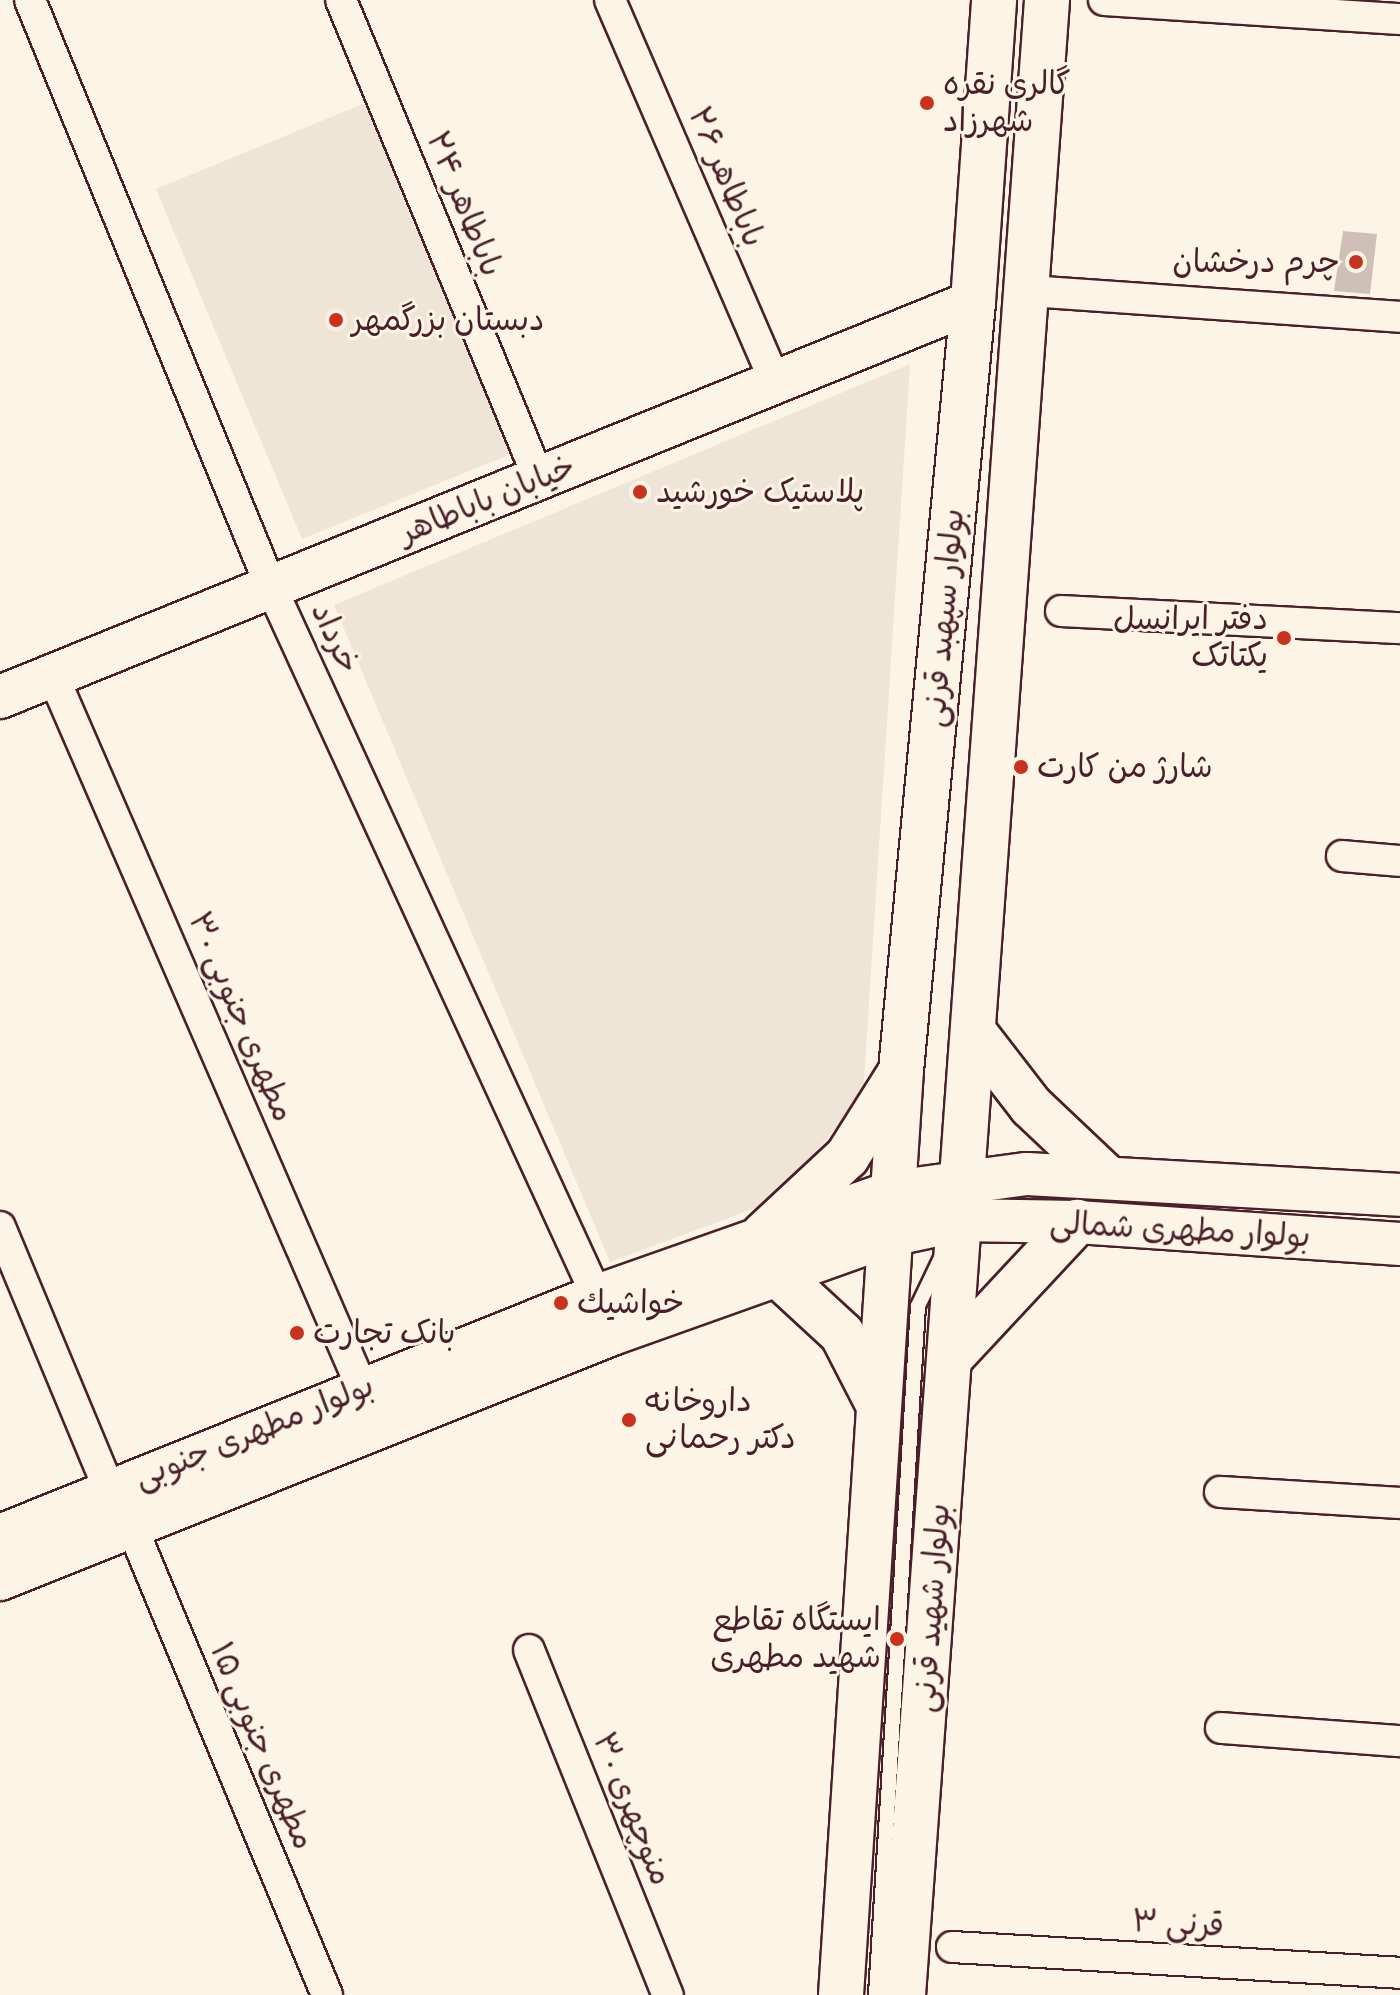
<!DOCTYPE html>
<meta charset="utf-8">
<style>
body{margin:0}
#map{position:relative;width:1400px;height:1995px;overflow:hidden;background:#fcf5e5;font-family:Caveat,"Playpen Sans Arabic",sans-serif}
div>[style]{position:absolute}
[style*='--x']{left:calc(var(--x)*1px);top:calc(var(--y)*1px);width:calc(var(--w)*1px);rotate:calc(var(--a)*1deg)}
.built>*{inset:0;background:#eee5d7}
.building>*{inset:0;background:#cfc0b7}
.roads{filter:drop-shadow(2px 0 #4a1f2b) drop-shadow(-2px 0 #4a1f2b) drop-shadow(0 2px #4a1f2b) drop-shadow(0 -2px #4a1f2b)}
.lane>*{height:14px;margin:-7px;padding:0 7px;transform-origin:7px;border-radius:7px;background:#fcf5e5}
.street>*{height:30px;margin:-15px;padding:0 15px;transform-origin:15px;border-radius:15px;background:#fcf5e5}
.secondary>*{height:42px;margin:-21px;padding:0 21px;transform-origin:21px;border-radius:21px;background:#fcf5e5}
.primary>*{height:44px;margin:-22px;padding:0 22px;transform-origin:22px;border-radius:22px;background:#fcf5e5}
.dots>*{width:22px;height:22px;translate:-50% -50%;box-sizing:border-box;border:4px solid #fcf5e5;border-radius:50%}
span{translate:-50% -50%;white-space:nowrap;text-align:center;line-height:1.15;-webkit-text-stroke:6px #fcf5e5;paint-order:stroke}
.poi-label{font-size:32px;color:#4a1f2b}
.left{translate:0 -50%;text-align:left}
.right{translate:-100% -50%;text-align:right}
.street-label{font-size:32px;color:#4a1f2b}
</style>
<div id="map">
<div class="built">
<div style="clip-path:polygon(370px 101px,516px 452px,302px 539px,156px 189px)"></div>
<div style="clip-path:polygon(910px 364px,863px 1096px,774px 1201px,610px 1262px,334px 605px)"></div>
</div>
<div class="building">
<div style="clip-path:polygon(1343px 231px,1377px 234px,1370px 294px,1334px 291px)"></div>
</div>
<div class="roads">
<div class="lane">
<div style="--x:876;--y:1995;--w:690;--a:-86.51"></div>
<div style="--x:918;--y:1306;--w:53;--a:-64.4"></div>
</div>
<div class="street">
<div style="--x:30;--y:0;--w:635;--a:67.68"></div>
<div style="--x:271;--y:587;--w:780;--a:65.31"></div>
<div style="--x:341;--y:0;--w:518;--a:67.54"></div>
<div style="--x:610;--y:0;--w:417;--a:66.6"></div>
<div style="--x:1104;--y:0;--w:297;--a:3.7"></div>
<div style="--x:1030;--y:291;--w:371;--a:4"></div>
<div style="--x:1061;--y:611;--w:339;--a:2.9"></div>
<div style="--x:53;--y:676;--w:776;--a:66.54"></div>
<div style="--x:1342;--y:856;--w:58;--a:4.9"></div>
<div style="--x:0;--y:1227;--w:286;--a:67.4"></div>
<div style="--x:1220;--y:1492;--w:180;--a:3.5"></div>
<div style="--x:131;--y:1525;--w:509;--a:67.36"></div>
<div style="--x:529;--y:1650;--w:372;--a:68.1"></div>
<div style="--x:1221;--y:1728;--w:179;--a:4.2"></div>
<div style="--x:952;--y:1947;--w:449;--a:3.3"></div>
</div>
<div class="secondary">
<div style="--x:0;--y:697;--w:1050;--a:-22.1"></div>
<div style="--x:0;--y:1536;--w:643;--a:-21.9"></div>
<div style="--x:597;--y:1296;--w:314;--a:-19.4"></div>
<div style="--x:893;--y:1192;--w:135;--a:-7.7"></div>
<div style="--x:1027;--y:1174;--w:374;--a:3.2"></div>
<div style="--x:0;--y:1579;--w:659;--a:-21.82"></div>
<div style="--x:612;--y:1334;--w:295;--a:-19.6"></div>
<div style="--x:890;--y:1235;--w:72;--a:-12.1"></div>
<div style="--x:960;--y:1220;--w:117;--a:1"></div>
<div style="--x:1077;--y:1222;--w:324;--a:3.9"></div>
</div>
<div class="primary">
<div style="--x:973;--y:1031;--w:95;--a:52.3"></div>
<div style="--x:1031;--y:1106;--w:103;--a:43.4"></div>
<div style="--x:763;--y:1235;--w:115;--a:-42.9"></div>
<div style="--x:847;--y:1157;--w:96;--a:-57.8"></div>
<div style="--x:776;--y:1273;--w:90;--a:42.7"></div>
<div style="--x:842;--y:1334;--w:79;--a:62.8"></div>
<div style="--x:951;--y:1357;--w:185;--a:-47"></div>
<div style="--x:841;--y:1995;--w:927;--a:-86.29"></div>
<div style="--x:901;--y:1070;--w:771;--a:-84.64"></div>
<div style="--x:973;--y:302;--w:303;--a:-86"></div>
<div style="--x:903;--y:1995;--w:2000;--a:-85.87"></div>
</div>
</div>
<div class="dots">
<div style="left:927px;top:103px;background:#c8321e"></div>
<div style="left:1356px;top:262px;background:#c8321e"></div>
<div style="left:336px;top:320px;background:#c8321e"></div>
<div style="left:640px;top:492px;background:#c8321e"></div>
<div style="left:1284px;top:638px;background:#c8321e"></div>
<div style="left:1021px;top:767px;background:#c8321e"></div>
<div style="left:561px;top:1303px;background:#c8321e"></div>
<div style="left:297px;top:1333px;background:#c8321e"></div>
<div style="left:629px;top:1420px;background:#c8321e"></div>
<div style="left:897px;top:1639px;background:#c8321e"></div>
</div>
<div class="poi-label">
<span class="left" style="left:943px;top:103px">گالری نقره<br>شهرزاد</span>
<span class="right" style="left:1340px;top:262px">چرم درخشان</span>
<span class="left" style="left:352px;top:320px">دبستان بزرگمهر</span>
<span class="left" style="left:656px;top:492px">پلاستیک خورشید</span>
<span class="right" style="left:1268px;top:638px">دفتر ایرانسل<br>یکتاتک</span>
<span class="left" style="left:1037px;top:767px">شارژ من کارت</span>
<span class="left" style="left:577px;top:1303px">خواشيك</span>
<span class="left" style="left:313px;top:1333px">بانک تجارت</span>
<span class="left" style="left:645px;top:1420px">داروخانه<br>دکتر رحمانی</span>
<span class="right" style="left:881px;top:1639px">ایستگاه تقاطع<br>شهید مطهری</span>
</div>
<div class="street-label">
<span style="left:726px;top:177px;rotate:67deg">باباطاهر ۲۶</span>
<span style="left:464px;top:204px;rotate:68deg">باباطاهر ۲۴</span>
<span style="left:487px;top:500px;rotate:-22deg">خیابان باباطاهر</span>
<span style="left:944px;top:618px;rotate:-85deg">بولوار سپهبد قرنی</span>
<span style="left:335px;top:638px;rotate:65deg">خرداد</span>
<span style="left:241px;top:1017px;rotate:67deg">مطهری جنوبی ۳۰</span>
<span style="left:1180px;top:1230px;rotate:3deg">بولوار مطهری شمالی</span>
<span style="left:254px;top:1432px;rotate:-22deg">بولوار مطهری جنوبی</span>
<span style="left:932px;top:1608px;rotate:-86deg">بولوار شهید قرنی</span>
<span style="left:262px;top:1746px;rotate:67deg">مطهری جنوبی ۱۵</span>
<span style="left:632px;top:1809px;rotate:68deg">منوچهری ۳۰</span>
<span style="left:1178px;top:1924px;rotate:3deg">قرنی ۳</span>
</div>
</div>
